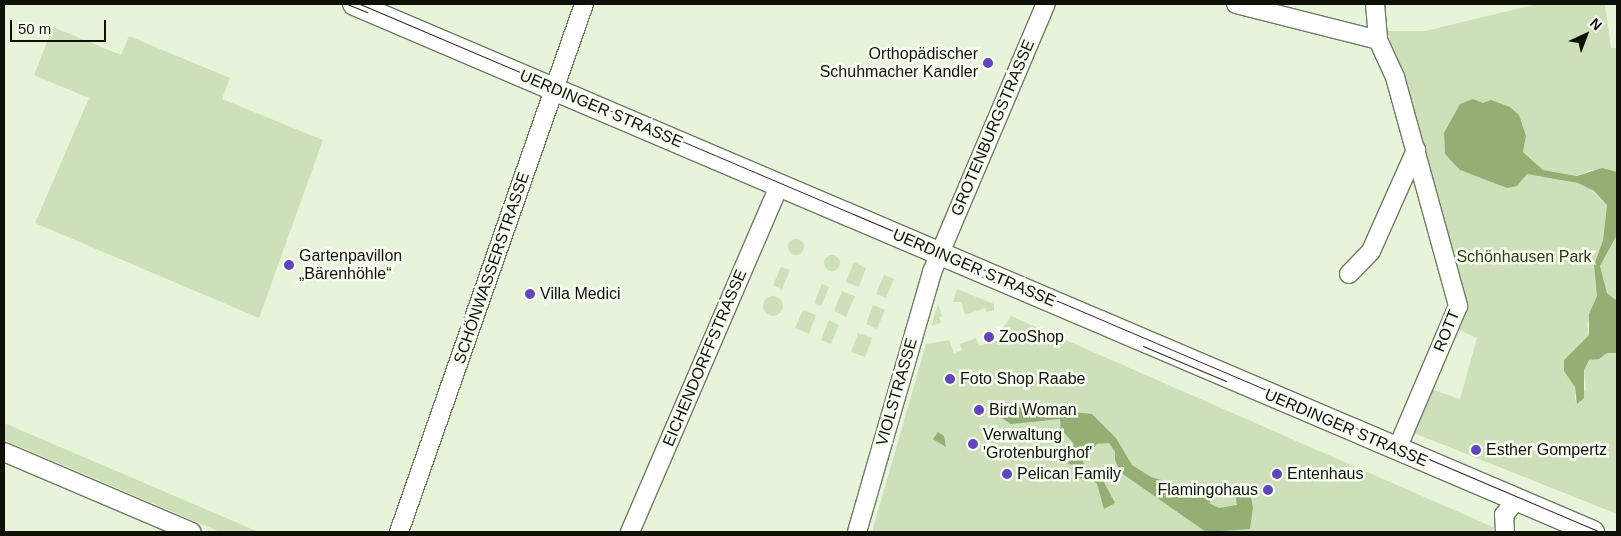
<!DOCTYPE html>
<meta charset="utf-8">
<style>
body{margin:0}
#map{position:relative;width:1621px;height:536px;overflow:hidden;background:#e8f4d9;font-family:Arial,sans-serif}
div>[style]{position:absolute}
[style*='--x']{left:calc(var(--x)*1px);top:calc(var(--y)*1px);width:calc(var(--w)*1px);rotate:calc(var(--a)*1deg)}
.green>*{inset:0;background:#cee0b9}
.round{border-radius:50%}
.water>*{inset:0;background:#95ae74}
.roads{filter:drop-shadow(1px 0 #707b63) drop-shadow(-1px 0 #707b63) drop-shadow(0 1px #707b63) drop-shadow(0 -1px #707b63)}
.minor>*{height:18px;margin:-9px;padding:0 9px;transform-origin:9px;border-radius:9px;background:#fff}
.major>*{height:22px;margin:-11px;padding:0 11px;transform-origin:11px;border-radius:11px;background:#fff}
.tram>*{height:1px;margin:-0.5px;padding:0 0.5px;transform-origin:0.5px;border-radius:0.5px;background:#262b20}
.dots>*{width:14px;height:14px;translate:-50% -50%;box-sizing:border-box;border:2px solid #f9fef3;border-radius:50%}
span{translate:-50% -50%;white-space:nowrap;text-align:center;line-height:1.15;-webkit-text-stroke:5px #f9fef3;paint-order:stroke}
.poi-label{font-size:16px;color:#0d1108}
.right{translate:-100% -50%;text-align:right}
.left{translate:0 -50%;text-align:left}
.street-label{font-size:16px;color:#0d1108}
.park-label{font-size:16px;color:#2c3c11}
.frame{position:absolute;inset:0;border:5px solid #0d1108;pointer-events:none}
.north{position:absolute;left:1561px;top:10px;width:50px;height:50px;-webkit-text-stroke:4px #f9fef3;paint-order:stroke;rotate:43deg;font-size:14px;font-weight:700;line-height:20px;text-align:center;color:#0d1108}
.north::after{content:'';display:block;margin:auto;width:18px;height:22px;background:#0d1108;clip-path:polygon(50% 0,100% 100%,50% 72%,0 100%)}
.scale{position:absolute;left:10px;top:20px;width:96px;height:22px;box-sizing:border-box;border:2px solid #0d1108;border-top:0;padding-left:6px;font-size:15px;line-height:18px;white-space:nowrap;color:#0d1108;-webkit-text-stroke:4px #f9fef3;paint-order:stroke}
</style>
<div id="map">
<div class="green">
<div style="clip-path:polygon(1538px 4px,1605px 4px,1611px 48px,1617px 48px,1617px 172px,1590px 170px,1578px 176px,1543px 170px,1523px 152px,1526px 136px,1522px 127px,1444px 133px,1445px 154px,1461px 170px,1507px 188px,1526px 174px,1535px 174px,1586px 185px,1607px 205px,1603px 239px,1594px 265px,1597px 296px,1587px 325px,1589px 335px,1564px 360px,1575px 387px,1575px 401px,1586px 389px,1584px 370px,1589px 360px,1599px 359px,1607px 353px,1617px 353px,1617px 514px,1411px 432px,1431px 389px,1460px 399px,1477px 338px,1455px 328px,1465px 304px,1387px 31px,1425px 31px)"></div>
<div style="clip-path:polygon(53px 27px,121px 55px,129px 36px,230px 78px,222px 99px,323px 140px,259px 318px,35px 223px,89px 98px,34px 75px)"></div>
<div style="clip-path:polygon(1617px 235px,1617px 301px,1607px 293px,1600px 266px)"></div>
<div class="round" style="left:788px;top:239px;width:16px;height:16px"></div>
<div class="round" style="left:824px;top:255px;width:16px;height:16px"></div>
<div style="clip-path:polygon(854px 262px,866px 268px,859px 287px,846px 282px)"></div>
<div style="clip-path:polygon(781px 267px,790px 270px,782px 289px,773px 285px)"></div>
<div style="clip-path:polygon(884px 275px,894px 279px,886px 298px,876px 294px)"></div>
<div style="clip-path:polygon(822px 284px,829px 287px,821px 306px,814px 303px)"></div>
<div style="clip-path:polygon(957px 289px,994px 304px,994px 310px,987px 312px,985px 308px,965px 315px,961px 302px,953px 302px)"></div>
<div style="clip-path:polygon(842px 291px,855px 296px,846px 317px,834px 311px)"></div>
<div class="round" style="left:763px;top:296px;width:20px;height:20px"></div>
<div style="clip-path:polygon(938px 304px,942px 316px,939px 317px,941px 323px,931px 326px)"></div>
<div style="clip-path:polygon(873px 305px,885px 310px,877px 329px,866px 324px)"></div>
<div style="clip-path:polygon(803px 310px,816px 315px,809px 334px,795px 328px)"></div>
<div style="clip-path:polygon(1011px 316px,1493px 527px,1494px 532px,872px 532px,926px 344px,949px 340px,954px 353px,962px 350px,960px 344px,976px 338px,979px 346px,1002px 339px,1000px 332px)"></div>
<div style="clip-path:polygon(829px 320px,839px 325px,831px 344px,821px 340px)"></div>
<div style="clip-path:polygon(858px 333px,872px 338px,865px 357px,851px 352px)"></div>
<div style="clip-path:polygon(4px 423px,259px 532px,220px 532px,4px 440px)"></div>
</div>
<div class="water">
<div style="clip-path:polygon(1473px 99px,1483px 103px,1491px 100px,1510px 107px,1519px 115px,1526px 136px,1523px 152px,1543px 170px,1577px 176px,1602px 168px,1617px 172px,1617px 235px,1600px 266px,1607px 293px,1617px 301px,1617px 353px,1607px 353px,1599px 359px,1589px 360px,1584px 370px,1584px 398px,1577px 404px,1575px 387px,1564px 371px,1564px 360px,1589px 335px,1589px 314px,1597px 296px,1594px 265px,1603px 240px,1607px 205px,1594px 191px,1578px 183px,1527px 174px,1517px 186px,1507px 188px,1460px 170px,1445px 154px,1444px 133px,1460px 104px)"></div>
<div style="clip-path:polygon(evenodd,1008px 406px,1092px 414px,1116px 438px,1132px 465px,1151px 477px,1196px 490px,1228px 484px,1241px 488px,1251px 497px,1253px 508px,1250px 529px,1206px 532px,1120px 472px,1115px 460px,1115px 452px,1109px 443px,1097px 444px,1082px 460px,1086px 467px,1097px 469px,1115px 503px,1104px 509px,1097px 484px,1089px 477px,1078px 479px,1074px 470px,1078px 466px,1068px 464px,1074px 444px,1061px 429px,1060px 419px,1011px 424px,1000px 417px,1001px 410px,1008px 406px,1223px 494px,1236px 498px,1237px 505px,1219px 508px,1209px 503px,1214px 495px,1223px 494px)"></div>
<div style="clip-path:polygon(938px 432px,944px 436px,946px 447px,933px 439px)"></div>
</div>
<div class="roads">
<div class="minor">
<div style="--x:1236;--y:4;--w:146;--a:14.2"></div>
<div style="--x:1375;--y:4;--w:36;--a:85"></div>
<div style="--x:1378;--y:40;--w:41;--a:65.3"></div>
<div style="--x:1395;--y:77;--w:238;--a:74.6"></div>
<div style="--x:1458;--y:306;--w:155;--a:113.1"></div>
<div style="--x:1349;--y:274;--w:32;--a:-46"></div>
<div style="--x:1371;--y:251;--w:111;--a:-66"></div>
<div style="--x:4;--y:452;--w:204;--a:23.1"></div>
<div style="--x:399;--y:532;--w:559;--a:-70.69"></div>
<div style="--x:630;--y:532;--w:379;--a:-66.7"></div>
<div style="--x:857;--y:532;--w:271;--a:-73.9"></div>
<div style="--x:932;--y:272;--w:291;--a:-67"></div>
<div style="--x:1505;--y:532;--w:17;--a:-93"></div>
<div style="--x:1504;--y:515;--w:19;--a:-51"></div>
</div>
<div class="major">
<div style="--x:354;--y:4;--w:1347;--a:23.08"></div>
</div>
</div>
<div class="tram">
<div style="--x:347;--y:4;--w:22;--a:22"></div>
<div style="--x:360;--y:4;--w:1348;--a:23.06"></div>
<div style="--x:932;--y:254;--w:82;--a:24.4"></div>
<div style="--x:1143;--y:346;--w:90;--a:22.9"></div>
</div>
<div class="dots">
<div style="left:988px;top:63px;background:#6045bd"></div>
<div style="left:289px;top:265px;background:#6045bd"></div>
<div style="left:530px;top:294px;background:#6045bd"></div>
<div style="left:989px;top:337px;background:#6045bd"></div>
<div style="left:950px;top:379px;background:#6045bd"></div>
<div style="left:979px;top:410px;background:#6045bd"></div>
<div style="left:973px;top:444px;background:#6045bd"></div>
<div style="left:1476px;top:450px;background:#6045bd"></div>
<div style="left:1007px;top:474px;background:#6045bd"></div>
<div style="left:1277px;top:474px;background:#6045bd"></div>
<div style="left:1268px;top:490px;background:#6045bd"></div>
</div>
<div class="poi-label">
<span class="right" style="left:978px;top:63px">Orthopädischer<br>Schuhmacher Kandler</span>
<span class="left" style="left:299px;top:265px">Gartenpavillon<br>„Bärenhöhle“</span>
<span class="left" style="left:540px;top:294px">Villa Medici</span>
<span class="left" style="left:999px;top:337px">ZooShop</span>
<span class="left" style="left:960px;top:379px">Foto Shop Raabe</span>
<span class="left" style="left:989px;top:410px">Bird Woman</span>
<span class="left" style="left:983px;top:444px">Verwaltung<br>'Grotenburghof'</span>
<span class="left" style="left:1486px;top:450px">Esther Gompertz</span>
<span class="left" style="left:1017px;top:474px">Pelican Family</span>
<span class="left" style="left:1287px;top:474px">Entenhaus</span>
<span class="right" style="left:1258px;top:490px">Flamingohaus</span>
</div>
<div class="street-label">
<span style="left:601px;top:109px;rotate:23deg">UERDINGER STRASSE</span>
<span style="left:993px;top:128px;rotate:-67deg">GROTENBURGSTRASSE</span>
<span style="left:492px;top:268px;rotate:-71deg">SCHÖNWASSERSTRASSE</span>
<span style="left:974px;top:268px;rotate:23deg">UERDINGER STRASSE</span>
<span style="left:1447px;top:331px;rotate:-68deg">ROTT</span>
<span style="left:705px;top:358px;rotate:-67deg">EICHENDORFFSTRASSE</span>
<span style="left:897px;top:392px;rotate:-74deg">VIOLSTRASSE</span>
<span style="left:1346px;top:428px;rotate:23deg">UERDINGER STRASSE</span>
</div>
<div class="park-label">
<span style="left:1524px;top:257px">Schönhausen Park</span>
</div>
<div class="frame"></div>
<div class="north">N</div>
<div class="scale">50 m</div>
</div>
